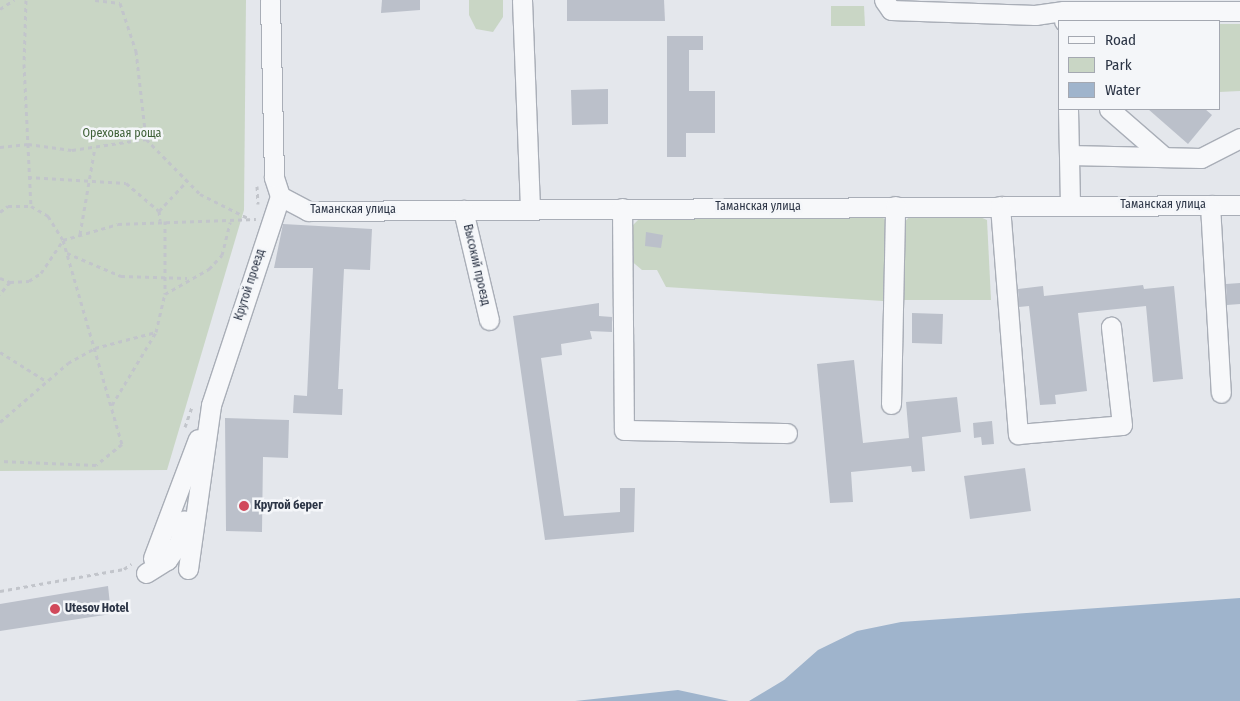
<!DOCTYPE html>
<meta charset="utf-8">
<style>
body{margin:0}
#map{position:relative;width:1240px;height:701px;overflow:hidden;background:#e4e7ec;font-family:"Fira Sans Condensed",sans-serif}
div>[style]{position:absolute}
[style*='--x']{left:calc(var(--x)*1px);top:calc(var(--y)*1px);width:calc(var(--w)*1px);rotate:calc(var(--a)*1deg)}
.green>*{inset:0;background:#c9d6c5}
.water>*{inset:0;background:#9fb4cc}
.building>*{inset:0;background:#bbc0ca}
.path>*{height:3px;margin-top:-1.5px;transform-origin:0;background:repeating-linear-gradient(90deg,#c2c5cb 0 4px,transparent 0 8px)}
.roads{filter:drop-shadow(1px 0 #a9aeb7) drop-shadow(-1px 0 #a9aeb7) drop-shadow(0 1px #a9aeb7) drop-shadow(0 -1px #a9aeb7)}
.minor>*{height:19px;margin:-9.5px;padding:0 9.5px;transform-origin:9.5px;border-radius:9.5px;background:#f7f8fa}
.dots>*{width:14px;height:14px;translate:-50% -50%;box-sizing:border-box;border:2px solid #f4f6f9;border-radius:50%}
span{translate:-50% -50%;white-space:nowrap;text-align:center;line-height:1.15;-webkit-text-stroke:5px #f4f6f9;paint-order:stroke}
.park-label{font-size:12px;color:#3f6138}
.street-label{font-size:12px;color:#2b3445}
.poi-label{font-size:12px;color:#2b3445;font-weight:700}
.left{translate:0 -50%;text-align:left}
.legend{position:absolute;left:1058px;top:20px;width:162px;height:90px;box-sizing:border-box;background:#f4f6f9;border:1px solid #a4a8b1;margin:0;padding:6px 9px;list-style:none;font-size:15px;color:#2b3445}
.legend li{display:flex;align-items:center;gap:10px;height:25px}
.legend b{width:25px;border:1px solid #a4a8b1}
</style>
<div id="map">
<div class="green">
<div style="clip-path:polygon(0 0,246px 0,244px 210px,167px 470px,0 471px)"></div>
<div style="clip-path:polygon(469px 0,503px 0,503px 17px,493px 32px,476px 29px,469px 15px)"></div>
<div style="clip-path:polygon(831px 6px,864px 6px,865px 26px,831px 26px)"></div>
<div style="clip-path:polygon(1219px 24px,1240px 24px,1240px 91px,1219px 92px)"></div>
<div style="clip-path:polygon(973px 214px,987px 220px,991px 300px,899px 300px,902px 225px,910px 216px)"></div>
<div style="clip-path:polygon(643px 215px,882px 217px,888px 222px,883px 301px,666px 287px,657px 270px,642px 270px,629px 259px,633px 225px)"></div>
</div>
<div class="water">
<div style="clip-path:polygon(1240px 598px,1240px 701px,749px 701px,784px 680px,818px 650px,857px 631px,901px 622px)"></div>
<div style="clip-path:polygon(678px 690px,729px 701px,575px 701px)"></div>
</div>
<div class="building">
<div style="clip-path:polygon(382px 0,420px 0,420px 10px,381px 13px)"></div>
<div style="clip-path:polygon(567px 0,664px 0,665px 21px,567px 21px)"></div>
<div style="clip-path:polygon(667px 36px,703px 36px,703px 50px,689px 50px,689px 91px,715px 91px,715px 133px,686px 133px,686px 157px,667px 157px)"></div>
<div style="clip-path:polygon(608px 89px,608px 124px,572px 125px,571px 90px)"></div>
<div style="clip-path:polygon(1148px 109px,1205px 109px,1212px 115px,1188px 144px)"></div>
<div style="clip-path:polygon(283px 224px,372px 229px,370px 270px,344px 269px,338px 389px,343px 389px,342px 415px,293px 413px,294px 395px,307px 396px,313px 268px,274px 268px)"></div>
<div style="clip-path:polygon(646px 232px,663px 235px,661px 248px,645px 246px)"></div>
<div style="clip-path:polygon(1240px 283px,1240px 304px,1227px 305px,1226px 284px)"></div>
<div style="clip-path:polygon(1143px 285px,1144px 289px,1174px 286px,1183px 379px,1153px 382px,1146px 306px,1078px 313px,1087px 391px,1055px 395px,1056px 404px,1040px 405px,1029px 306px,1019px 307px,1018px 289px,1043px 286px,1044px 296px)"></div>
<div style="clip-path:polygon(599px 303px,599px 316px,612px 317px,612px 332px,590px 331px,592px 339px,561px 344px,562px 355px,541px 358px,564px 516px,620px 512px,620px 488px,635px 488px,634px 532px,545px 540px,513px 316px)"></div>
<div style="clip-path:polygon(912px 313px,943px 314px,942px 344px,912px 343px)"></div>
<div style="clip-path:polygon(854px 360px,863px 443px,909px 438px,906px 402px,957px 397px,961px 432px,922px 437px,925px 471px,912px 472px,911px 466px,851px 472px,853px 502px,830px 503px,817px 364px)"></div>
<div style="clip-path:polygon(225px 418px,289px 420px,288px 458px,263px 457px,262px 532px,226px 531px)"></div>
<div style="clip-path:polygon(992px 421px,994px 444px,982px 445px,981px 437px,974px 438px,973px 423px)"></div>
<div style="clip-path:polygon(1025px 468px,1031px 511px,970px 519px,964px 476px)"></div>
<div style="clip-path:polygon(108px 586px,111px 614px,0 631px,0 604px)"></div>
</div>
<div class="path">
<div style="--x:26;--y:0;--w:64;--a:91.8"></div>
<div style="--x:24;--y:64;--w:142;--a:87.2"></div>
<div style="--x:95;--y:0;--w:25;--a:7"></div>
<div style="--x:120;--y:3;--w:51;--a:71.6"></div>
<div style="--x:136;--y:51;--w:89;--a:83.5"></div>
<div style="--x:0;--y:9;--w:17;--a:-33"></div>
<div style="--x:0;--y:147;--w:28;--a:-6"></div>
<div style="--x:28;--y:144;--w:44;--a:7.8"></div>
<div style="--x:72;--y:150;--w:75;--a:-8.5"></div>
<div style="--x:146;--y:139;--w:77;--a:45.5"></div>
<div style="--x:200;--y:194;--w:56;--a:26.6"></div>
<div style="--x:28;--y:177;--w:98;--a:3.5"></div>
<div style="--x:126;--y:183;--w:43;--a:40.3"></div>
<div style="--x:159;--y:211;--w:10;--a:84"></div>
<div style="--x:257;--y:186;--w:18;--a:87"></div>
<div style="--x:159;--y:211;--w:41;--a:-47"></div>
<div style="--x:0;--y:212;--w:10;--a:-37"></div>
<div style="--x:8;--y:206;--w:23;--a:0"></div>
<div style="--x:31;--y:206;--w:20;--a:30"></div>
<div style="--x:48;--y:216;--w:28;--a:58"></div>
<div style="--x:63;--y:240;--w:212;--a:73.9"></div>
<div style="--x:122;--y:444;--w:33;--a:141"></div>
<div style="--x:96;--y:465;--w:96;--a:-177.6"></div>
<div style="--x:165;--y:221;--w:73;--a:90"></div>
<div style="--x:80;--y:234;--w:88;--a:-80.2"></div>
<div style="--x:67;--y:253;--w:59;--a:23.1"></div>
<div style="--x:121;--y:276;--w:66;--a:1.7"></div>
<div style="--x:0;--y:278;--w:11;--a:22"></div>
<div style="--x:10;--y:282;--w:16;--a:130"></div>
<div style="--x:10;--y:282;--w:19;--a:-3"></div>
<div style="--x:29;--y:281;--w:14;--a:-34"></div>
<div style="--x:41;--y:273;--w:40;--a:-56"></div>
<div style="--x:63;--y:240;--w:57;--a:-16.2"></div>
<div style="--x:118;--y:224;--w:138;--a:-2.1"></div>
<div style="--x:0;--y:352;--w:54;--a:32.2"></div>
<div style="--x:112;--y:405;--w:85;--a:-58.9"></div>
<div style="--x:0;--y:422;--w:90;--a:-40.9"></div>
<div style="--x:68;--y:363;--w:31;--a:-29"></div>
<div style="--x:95;--y:348;--w:63;--a:-14.7"></div>
<div style="--x:156;--y:332;--w:39;--a:-77"></div>
<div style="--x:165;--y:294;--w:51;--a:-29.6"></div>
<div style="--x:209;--y:269;--w:19;--a:-47"></div>
<div style="--x:222;--y:255;--w:34;--a:-76"></div>
<div style="--x:185;--y:427;--w:21;--a:-71"></div>
<div style="--x:0;--y:591;--w:126;--a:-10.1"></div>
<div style="--x:124;--y:569;--w:9;--a:-36"></div>
</div>
<div class="roads">
<div class="minor">
<div style="--x:522;--y:0;--w:209;--a:87.8"></div>
<div style="--x:884;--y:0;--w:12;--a:55"></div>
<div style="--x:891;--y:10;--w:144;--a:2"></div>
<div style="--x:1035;--y:15;--w:29;--a:-8"></div>
<div style="--x:1064;--y:21;--w:10;--a:-90"></div>
<div style="--x:1064;--y:11;--w:176;--a:0"></div>
<div style="--x:1068;--y:109;--w:97;--a:88.8"></div>
<div style="--x:1109;--y:109;--w:72;--a:41"></div>
<div style="--x:1069;--y:155;--w:132;--a:1.3"></div>
<div style="--x:1201;--y:158;--w:44;--a:-27.1"></div>
<div style="--x:280;--y:196;--w:32;--a:28"></div>
<div style="--x:308;--y:211;--w:932;--a:-0.37"></div>
<div style="--x:1210;--y:205;--w:188;--a:86.7"></div>
<div style="--x:1000;--y:206;--w:229;--a:85.5"></div>
<div style="--x:1018;--y:434;--w:104;--a:-4.9"></div>
<div style="--x:1122;--y:425;--w:99;--a:-96.4"></div>
<div style="--x:622;--y:208;--w:222;--a:89.5"></div>
<div style="--x:624;--y:430;--w:163;--a:1.1"></div>
<div style="--x:463;--y:210;--w:113;--a:76.7"></div>
<div style="--x:891;--y:404;--w:198;--a:-88.8"></div>
<div style="--x:153;--y:558;--w:127;--a:-69.3"></div>
<div style="--x:188;--y:569;--w:166;--a:-82"></div>
<div style="--x:211;--y:405;--w:220;--a:-71.7"></div>
<div style="--x:280;--y:196;--w:20;--a:-108"></div>
<div style="--x:274;--y:177;--w:177;--a:-91.3"></div>
<div style="--x:146;--y:573;--w:25;--a:-32"></div>
<div style="--x:167;--y:560;--w:21;--a:-55"></div>
<div style="--x:179;--y:543;--w:23;--a:-77"></div>
</div>
</div>
<div class="dots">
<div style="left:244px;top:506px;background:#d1495b"></div>
<div style="left:55px;top:609px;background:#d1495b"></div>
</div>
<div class="park-label">
<span style="left:122px;top:134px">Ореховая роща</span>
</div>
<div class="street-label">
<span style="left:1163px;top:205px">Таманская улица</span>
<span style="left:758px;top:207px">Таманская улица</span>
<span style="left:353px;top:210px">Таманская улица</span>
<span style="left:476px;top:265px;rotate:77deg">Высокий проезд</span>
<span style="left:250px;top:285px;rotate:-72deg">Крутой проезд</span>
</div>
<div class="poi-label">
<span class="left" style="left:254px;top:506px">Крутой берег</span>
<span class="left" style="left:65px;top:609px">Utesov Hotel</span>
</div>
<ul class="legend">
<li><b style="height:6px;background:#f7f8fa"></b>Road</li>
<li><b style="height:14px;background:#c9d6c5"></b>Park</li>
<li><b style="height:14px;background:#9fb4cc"></b>Water</li>
</ul>
</div>
